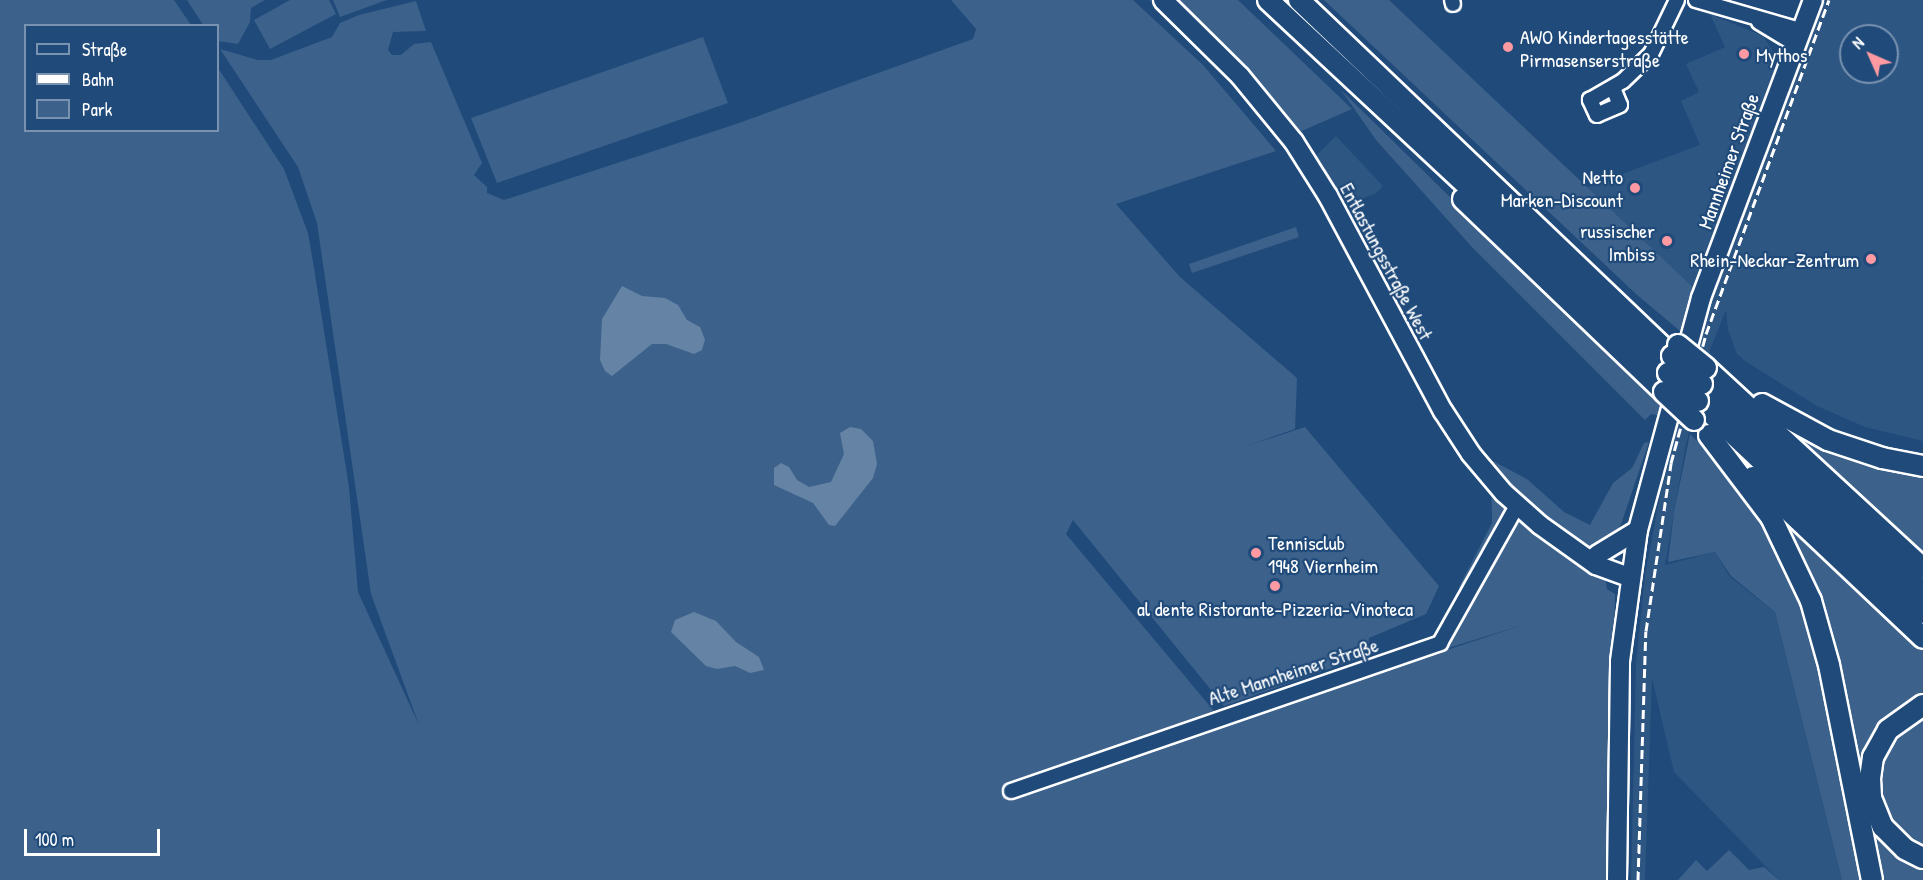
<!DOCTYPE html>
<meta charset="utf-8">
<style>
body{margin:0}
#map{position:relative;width:1923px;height:880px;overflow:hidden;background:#1f4a7a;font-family:"Patrick Hand",sans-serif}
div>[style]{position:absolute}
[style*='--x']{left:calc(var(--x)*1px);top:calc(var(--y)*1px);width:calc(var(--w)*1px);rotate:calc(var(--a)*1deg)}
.built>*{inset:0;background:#2e5683}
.green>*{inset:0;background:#3c618b}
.water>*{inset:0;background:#6583a4}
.roads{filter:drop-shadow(2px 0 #fff) drop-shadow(-2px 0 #fff) drop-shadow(0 2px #fff) drop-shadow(0 -2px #fff)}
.minor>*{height:14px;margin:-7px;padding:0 7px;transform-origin:7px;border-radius:7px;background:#1f4a7a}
.major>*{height:18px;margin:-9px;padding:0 9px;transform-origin:9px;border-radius:9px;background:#1f4a7a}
.highway>*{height:20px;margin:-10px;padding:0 10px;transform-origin:10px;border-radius:10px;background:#1f4a7a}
.rail>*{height:3px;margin-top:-1.5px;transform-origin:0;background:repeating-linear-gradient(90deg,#fff 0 9px,transparent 0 13.5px)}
.bridges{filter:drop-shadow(2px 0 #fff) drop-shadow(-2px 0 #fff) drop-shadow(0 2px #fff) drop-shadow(0 -2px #fff)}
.highway-bridge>*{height:20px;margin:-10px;padding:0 10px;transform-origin:10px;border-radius:10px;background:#1f4a7a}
.dots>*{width:16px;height:16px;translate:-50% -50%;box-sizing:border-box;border:3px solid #1f4a7a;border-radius:50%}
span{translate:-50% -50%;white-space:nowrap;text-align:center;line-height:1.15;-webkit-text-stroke:4.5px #1f4a7a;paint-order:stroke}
.poi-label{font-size:20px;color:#fff}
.left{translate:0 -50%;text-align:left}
.right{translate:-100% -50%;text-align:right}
.street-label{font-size:20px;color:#fff}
.legend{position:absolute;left:24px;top:24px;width:195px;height:108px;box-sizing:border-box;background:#1f4a7a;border:2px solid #7992af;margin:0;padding:8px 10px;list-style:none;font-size:18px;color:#fff}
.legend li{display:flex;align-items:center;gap:12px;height:30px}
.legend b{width:30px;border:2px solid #7992af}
.north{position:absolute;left:1839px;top:24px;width:60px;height:60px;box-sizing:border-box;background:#1f4a7a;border:2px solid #7992af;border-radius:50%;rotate:315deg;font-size:16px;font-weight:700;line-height:24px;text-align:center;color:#fff}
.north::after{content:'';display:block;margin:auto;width:21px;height:27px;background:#ff9aa2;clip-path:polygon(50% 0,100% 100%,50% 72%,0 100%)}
.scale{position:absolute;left:24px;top:829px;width:136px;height:27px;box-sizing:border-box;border:3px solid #fff;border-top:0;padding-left:8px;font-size:18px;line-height:21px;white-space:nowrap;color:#fff;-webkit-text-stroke:4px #1f4a7a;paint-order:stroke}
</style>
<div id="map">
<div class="built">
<div style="clip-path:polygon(evenodd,1823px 0,1923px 0,1923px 441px,1865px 427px,1817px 406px,1745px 361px,1737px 354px,1728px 330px,1726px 310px,1711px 347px,1686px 444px,1665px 565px,1715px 552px,1730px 577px,1775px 612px,1842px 880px,1779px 880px,1674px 772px,1652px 678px,1645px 880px,1631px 880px,1636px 664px,1645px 575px,1660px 496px,1709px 305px,1823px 0,1851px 36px,1887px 36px,1887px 72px,1851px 72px,1851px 36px)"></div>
<div style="clip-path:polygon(1710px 14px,1763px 36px,1774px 53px,1774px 70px,1694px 288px,1587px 187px,1700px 145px,1681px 101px,1699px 92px,1686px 64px,1725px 47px)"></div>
<div style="clip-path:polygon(1336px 136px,1383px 186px,1375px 194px,1347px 204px,1316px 156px)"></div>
</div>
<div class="green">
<div style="clip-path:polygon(0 0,174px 0,191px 25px,26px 26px,26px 130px,218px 130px,218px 68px,284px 169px,308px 233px,313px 262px,349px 487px,358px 592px,419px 725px,371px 594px,317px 223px,298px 167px,220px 49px,258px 60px,271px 60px,332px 37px,340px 23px,359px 15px,416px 1px,426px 31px,393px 32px,388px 50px,392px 55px,401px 55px,414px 44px,431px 42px,482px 163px,474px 175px,487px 187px,487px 193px,504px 200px,733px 125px,973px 39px,976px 29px,951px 0,1133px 0,1203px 65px,1276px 151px,1116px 204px,1180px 277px,1297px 378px,1295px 429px,1244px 447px,1305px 427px,1439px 586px,1426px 614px,1369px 638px,1368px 655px,1224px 706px,1073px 520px,1066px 534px,1224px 723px,1529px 623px,1432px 653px,1464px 603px,1459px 587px,1492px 523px,1491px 460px,1527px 479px,1564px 512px,1590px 525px,1613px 483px,1632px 468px,1644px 443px,1649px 442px,1617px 536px,1600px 546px,1587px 546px,1579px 559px,1605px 577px,1607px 589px,1615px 594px,1610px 880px,0 880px)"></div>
<div style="clip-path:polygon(187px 0,265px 0,251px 8px,250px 22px,238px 44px,218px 41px,218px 26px,203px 25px)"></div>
<div style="clip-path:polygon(290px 0,329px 0,336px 14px,270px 49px,254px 20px)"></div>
<div style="clip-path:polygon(333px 0,387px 0,340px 17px)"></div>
<div style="clip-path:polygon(1149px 0,1238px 0,1352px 109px,1295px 134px)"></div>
<div style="clip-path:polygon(1324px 0,1389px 0,1694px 288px,1680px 331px,1636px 294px)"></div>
<div style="clip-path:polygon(703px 37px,728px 103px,497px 183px,471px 118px)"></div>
<div style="clip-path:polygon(1341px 90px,1663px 406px,1661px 416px,1651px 414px,1645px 420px,1471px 246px,1376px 140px)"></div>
<div style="clip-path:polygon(1296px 227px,1299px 237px,1192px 273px,1189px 264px)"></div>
<div style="clip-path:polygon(1774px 418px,1923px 470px,1923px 556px,1890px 524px)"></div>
<div style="clip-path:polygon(1690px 434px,1738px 483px,1767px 503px,1923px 647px,1923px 700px,1897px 715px,1867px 798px,1923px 862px,1923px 880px,1842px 880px,1775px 612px,1731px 576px,1715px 552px,1668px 562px,1674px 512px)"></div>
<div style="clip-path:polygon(1923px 714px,1923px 850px,1909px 842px,1889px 820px,1878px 789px,1882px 757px,1890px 741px)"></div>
<div style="clip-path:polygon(1729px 850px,1749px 870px,1764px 867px,1779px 880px,1678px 880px,1696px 860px,1707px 871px)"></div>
</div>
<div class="water">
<div style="clip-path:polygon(622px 286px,642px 296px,665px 298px,678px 305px,687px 320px,700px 327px,705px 340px,702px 350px,694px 354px,666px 344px,652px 344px,612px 376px,605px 371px,600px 360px,602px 319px)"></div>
<div style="clip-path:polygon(850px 427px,861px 429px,873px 441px,877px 464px,873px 478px,835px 526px,829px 525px,813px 503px,774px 485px,774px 468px,781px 463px,789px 467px,797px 480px,809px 487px,831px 482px,844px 454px,840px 433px)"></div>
<div style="clip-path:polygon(694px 612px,716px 621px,736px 642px,759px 657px,764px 670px,750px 673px,735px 666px,717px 669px,706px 666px,671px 632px,675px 620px)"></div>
</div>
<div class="roads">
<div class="minor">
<div style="--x:1452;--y:0;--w:4;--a:76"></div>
<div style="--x:1696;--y:0;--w:108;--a:16.1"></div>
<div style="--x:1759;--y:22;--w:42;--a:31.4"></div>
<div style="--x:1613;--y:88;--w:18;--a:68"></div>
<div style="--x:1620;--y:105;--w:25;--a:157"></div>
<div style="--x:1597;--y:115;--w:17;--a:-115"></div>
<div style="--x:1590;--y:100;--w:38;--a:-30"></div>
<div style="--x:1623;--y:81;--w:39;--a:-44"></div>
<div style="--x:1651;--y:54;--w:60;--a:-64.3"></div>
<div style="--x:1011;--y:791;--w:454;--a:-19"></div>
<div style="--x:1440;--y:643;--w:157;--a:-60.7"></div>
</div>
<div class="major">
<div style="--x:1163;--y:0;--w:108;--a:44.6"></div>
<div style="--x:1240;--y:76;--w:85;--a:50.7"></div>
<div style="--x:1294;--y:142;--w:64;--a:57.8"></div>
<div style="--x:1328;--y:196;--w:244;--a:61.9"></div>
<div style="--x:1443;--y:411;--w:51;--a:56.9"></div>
<div style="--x:1471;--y:454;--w:51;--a:49.8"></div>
<div style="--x:1504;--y:493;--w:48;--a:41.6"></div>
<div style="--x:1540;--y:525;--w:69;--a:35.5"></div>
<div style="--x:1596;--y:565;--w:35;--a:20"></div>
<div style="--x:1597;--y:555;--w:48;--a:-31.4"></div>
<div style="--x:1617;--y:880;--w:219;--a:-89.2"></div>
<div style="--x:1620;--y:661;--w:132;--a:-82.2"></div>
<div style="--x:1638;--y:530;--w:240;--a:-74.8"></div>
<div style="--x:1701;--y:298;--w:318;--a:-69.4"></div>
</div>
<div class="highway">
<div style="--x:1268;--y:0;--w:547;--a:43"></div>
<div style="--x:1299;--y:0;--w:516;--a:43.66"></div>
<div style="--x:1463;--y:199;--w:279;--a:43.8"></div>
<div style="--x:1706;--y:368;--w:295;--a:42.7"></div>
<div style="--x:1702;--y:384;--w:303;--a:43.3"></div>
<div style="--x:1698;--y:401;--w:309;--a:43.3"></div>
<div style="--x:1762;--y:404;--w:75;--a:28.6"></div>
<div style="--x:1828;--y:440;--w:57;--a:18.4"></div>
<div style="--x:1882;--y:458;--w:42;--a:11"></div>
<div style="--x:1709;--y:435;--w:103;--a:52.9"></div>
<div style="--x:1771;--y:517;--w:93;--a:64.5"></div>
<div style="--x:1811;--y:601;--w:66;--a:74.3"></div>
<div style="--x:1829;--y:665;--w:219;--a:78.7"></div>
<div style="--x:1753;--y:477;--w:234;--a:43.4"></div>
<div style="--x:1923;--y:705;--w:43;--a:144.5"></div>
<div style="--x:1888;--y:730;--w:31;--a:119"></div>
<div style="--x:1873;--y:757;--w:21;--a:98"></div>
<div style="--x:1870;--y:778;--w:20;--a:87"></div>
<div style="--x:1871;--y:798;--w:31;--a:68"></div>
<div style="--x:1883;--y:827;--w:31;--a:45"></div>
<div style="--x:1905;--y:849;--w:20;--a:27"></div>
</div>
</div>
<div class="rail">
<div style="--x:1638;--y:880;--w:249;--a:-88.2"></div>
<div style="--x:1646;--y:631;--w:170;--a:-81.5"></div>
<div style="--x:1671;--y:463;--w:134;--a:-74.8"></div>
<div style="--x:1706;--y:334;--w:356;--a:-69.8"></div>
</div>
<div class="bridges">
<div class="highway-bridge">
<div style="--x:1678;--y:345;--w:36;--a:39"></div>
<div style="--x:1672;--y:356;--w:41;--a:43"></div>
<div style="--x:1668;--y:373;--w:41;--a:43"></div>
<div style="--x:1664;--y:392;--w:41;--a:43"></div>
</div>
</div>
<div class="dots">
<div style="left:1508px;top:47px;background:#ff9aa2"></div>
<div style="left:1744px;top:54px;background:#ff9aa2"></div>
<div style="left:1635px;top:188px;background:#ff9aa2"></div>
<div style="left:1667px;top:241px;background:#ff9aa2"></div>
<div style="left:1871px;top:259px;background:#ff9aa2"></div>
<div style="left:1256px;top:553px;background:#ff9aa2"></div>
<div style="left:1275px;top:586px;background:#ff9aa2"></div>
</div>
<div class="poi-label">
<span class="left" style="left:1520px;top:48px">AWO Kindertagesstätte<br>Pirmasenserstraße</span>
<span class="left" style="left:1756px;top:54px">Mythos</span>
<span class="right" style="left:1623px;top:188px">Netto<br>Marken-Discount</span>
<span class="right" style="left:1655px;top:242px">russischer<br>Imbiss</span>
<span class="right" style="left:1859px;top:259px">Rhein-Neckar-Zentrum</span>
<span class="left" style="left:1268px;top:554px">Tennisclub<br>1948 Viernheim</span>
<span style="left:1275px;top:608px">al dente Ristorante-Pizzeria-Vinoteca</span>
</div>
<div class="street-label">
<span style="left:1728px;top:161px;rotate:-70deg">Mannheimer Straße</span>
<span style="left:1387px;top:261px;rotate:62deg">Entlastungsstraße West</span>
<span style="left:1293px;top:671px;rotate:-18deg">Alte Mannheimer Straße</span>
</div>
<ul class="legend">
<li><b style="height:8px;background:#1f4a7a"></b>Straße</li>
<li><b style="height:8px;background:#fff"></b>Bahn</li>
<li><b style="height:16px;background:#3c618b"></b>Park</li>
</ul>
<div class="north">N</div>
<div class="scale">100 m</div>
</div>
